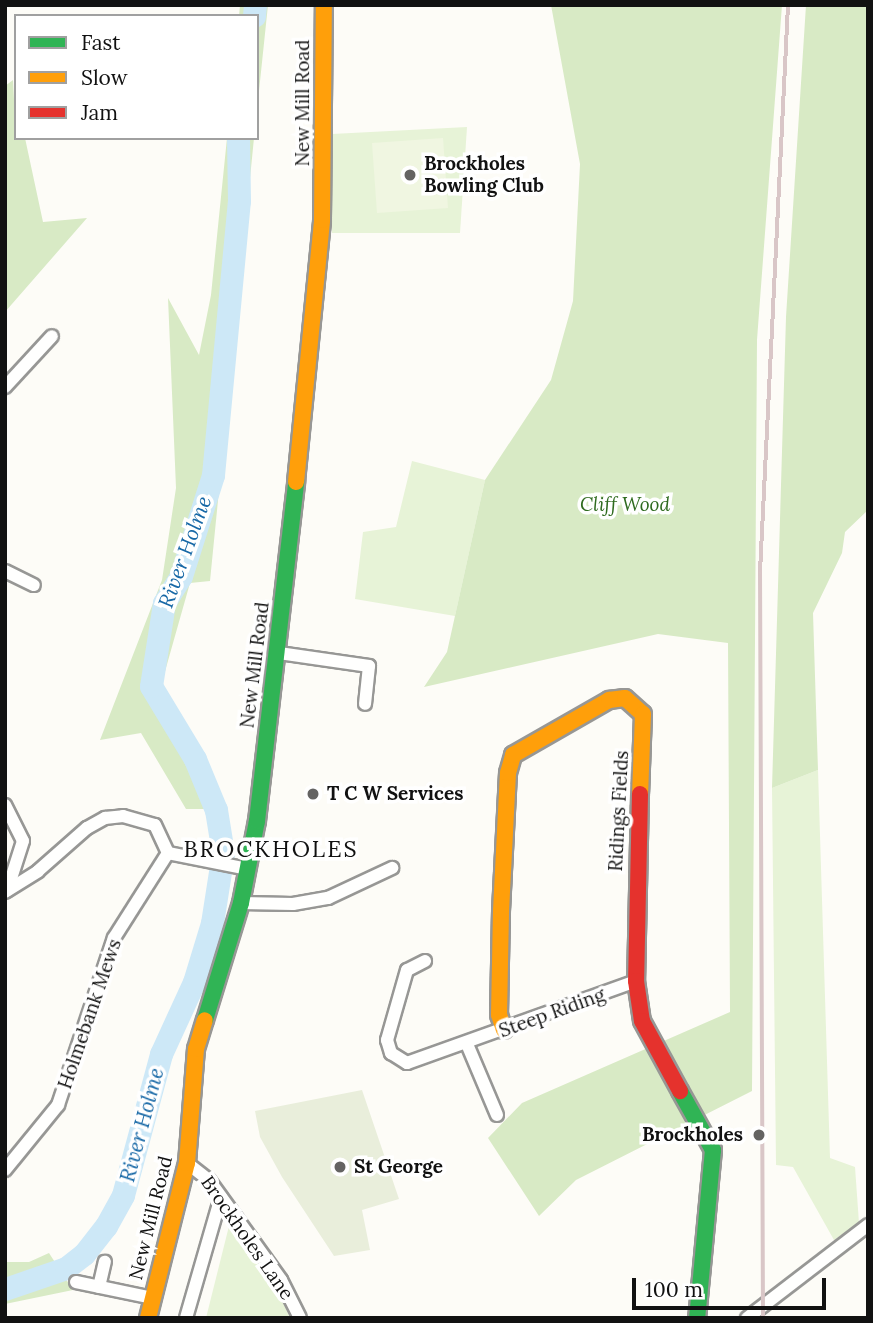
<!DOCTYPE html>
<style>
body{margin:0}
#map{position:relative;width:873px;height:1323px;overflow:hidden;background:#fdfcf7;font-family:Lora,serif}
div>[style]{position:absolute}
[style*='--x']{left:calc(var(--x)*1px);top:calc(var(--y)*1px);width:calc(var(--w)*1px);rotate:calc(var(--a)*1deg)}
.green>*{inset:0;background:#e7f3d7}
.forest>*{inset:0;background:#d8eac5}
.cemetery>*{inset:0;background:#e9eedb}
.pitch>*{inset:0;background:#f0f6e1}
.river>*{height:23px;margin:-11.5px;padding:0 11.5px;transform-origin:11.5px;border-radius:11.5px;background:#cde8f7}
.roads{filter:drop-shadow(2px 0 #979795) drop-shadow(-2px 0 #979795) drop-shadow(0 2px #979795) drop-shadow(0 -2px #979795)}
.street>*{height:12px;margin:-6px;padding:0 6px;transform-origin:6px;border-radius:6px;background:#fffffe}
.fast>*{height:16px;margin:-8px;padding:0 8px;transform-origin:8px;border-radius:8px;background:#30b455}
.slow>*{height:16px;margin:-8px;padding:0 8px;transform-origin:8px;border-radius:8px;background:#ff9f0a}
.jam>*{height:16px;margin:-8px;padding:0 8px;transform-origin:8px;border-radius:8px;background:#e5322d}
.rail>*{height:3.5px;margin:-1.75px;padding:0 1.75px;transform-origin:1.75px;border-radius:1.75px;background:#d9c6c7}
.dots>*{width:19px;height:19px;translate:-50% -50%;box-sizing:border-box;border:4px solid #fff;border-radius:50%}
span{translate:-50% -50%;white-space:nowrap;text-align:center;line-height:1.15;-webkit-text-stroke:7px #fff;paint-order:stroke}
.street-label{font-size:19px;color:#111}
.poi-label{font-size:19px;color:#111;font-weight:700}
.left{translate:0 -50%;text-align:left}
.right{translate:-100% -50%;text-align:right}
.park-label{font-size:19px;color:#2f6b1f;font-style:italic}
.water-label{font-size:21px;color:#1768a6;font-style:italic}
.quarter-label{font-size:23px;color:#111;letter-spacing:2px}
.frame{position:absolute;inset:0;border:7px solid #111;pointer-events:none}
.legend{position:absolute;left:14px;top:14px;width:245px;height:126px;box-sizing:border-box;background:#fff;border:2px solid #a0a0a0;margin:0;padding:9px 12px;list-style:none;font-size:21px;color:#111}
.legend li{display:flex;align-items:center;gap:14px;height:35px}
.legend b{width:35px;border:2px solid #a0a0a0}
.scale{position:absolute;left:632px;top:1278px;width:194px;height:32px;box-sizing:border-box;border:4px solid #111;border-top:0;padding-left:9px;font-size:21px;line-height:24px;white-space:nowrap;color:#111;-webkit-text-stroke:5px #fff;paint-order:stroke}
</style>
<div id="map">
<div class="green">
<div style="clip-path:polygon(467px 127px,460px 233px,332px 233px,332px 134px)"></div>
<div style="clip-path:polygon(412px 461px,485px 480px,455px 616px,355px 599px,363px 532px,396px 527px)"></div>
<div style="clip-path:polygon(818px 770px,830px 1158px,855px 1167px,859px 1223px,834px 1240px,793px 1167px,776px 1165px,772px 788px)"></div>
<div style="clip-path:polygon(230px 1222px,275px 1285px,290px 1318px,206px 1318px)"></div>
</div>
<div class="forest">
<div style="clip-path:polygon(240px 5px,268px 5px,257px 110px,257px 16px,239px 16px)"></div>
<div style="clip-path:polygon(551px 5px,782px 5px,757px 340px,752px 1091px,576px 1180px,539px 1216px,488px 1138px,522px 1103px,730px 1012px,728px 643px,658px 634px,424px 687px,447px 652px,485px 480px,551px 380px,573px 301px,580px 164px)"></div>
<div style="clip-path:polygon(806px 5px,868px 5px,868px 510px,845px 532px,842px 553px,813px 613px,818px 770px,772px 788px,786px 317px)"></div>
<div style="clip-path:polygon(13px 80px,16px 138px,25px 138px,43px 222px,87px 218px,5px 312px,5px 86px)"></div>
<div style="clip-path:polygon(227px 138px,254px 138px,210px 581px,190px 583px,160px 689px,212px 809px,186px 809px,141px 733px,100px 740px,162px 580px,176px 488px,168px 298px,199px 355px,211px 295px)"></div>
<div style="clip-path:polygon(49px 1253px,73px 1290px,5px 1304px,5px 1262px,29px 1262px)"></div>
</div>
<div class="cemetery">
<div style="clip-path:polygon(362px 1090px,399px 1199px,362px 1210px,370px 1250px,334px 1256px,282px 1177px,260px 1137px,255px 1111px)"></div>
</div>
<div class="pitch">
<div style="clip-path:polygon(443px 138px,448px 208px,377px 213px,372px 143px)"></div>
</div>
<div class="river">
<div style="--x:254;--y:16;--w:11;--a:-85"></div>
<div style="--x:5;--y:1289;--w:65;--a:-19"></div>
<div style="--x:66;--y:1268;--w:23;--a:-38"></div>
<div style="--x:84;--y:1254;--w:36;--a:-52"></div>
<div style="--x:106;--y:1226;--w:35;--a:-61"></div>
<div style="--x:123;--y:1195;--w:146;--a:-74.9"></div>
<div style="--x:161;--y:1054;--w:79;--a:-65.4"></div>
<div style="--x:194;--y:982;--w:62;--a:-73"></div>
<div style="--x:212;--y:923;--w:71;--a:-81.1"></div>
<div style="--x:223;--y:853;--w:44;--a:-99.2"></div>
<div style="--x:216;--y:810;--w:55;--a:-112.4"></div>
<div style="--x:195;--y:759;--w:85;--a:-121.1"></div>
<div style="--x:151;--y:686;--w:84;--a:-81.1"></div>
<div style="--x:164;--y:603;--w:32;--a:-58"></div>
<div style="--x:181;--y:576;--w:106;--a:-72.4"></div>
<div style="--x:213;--y:475;--w:275;--a:-84.6"></div>
<div style="--x:239;--y:201;--w:63;--a:-90.9"></div>
</div>
<div class="roads">
<div class="street">
<div style="--x:5;--y:387;--w:69;--a:-47.3"></div>
<div style="--x:5;--y:571;--w:32;--a:26"></div>
<div style="--x:279;--y:653;--w:91;--a:8.2"></div>
<div style="--x:369;--y:666;--w:38;--a:96"></div>
<div style="--x:5;--y:805;--w:40;--a:63.4"></div>
<div style="--x:23;--y:841;--w:52;--a:107.7"></div>
<div style="--x:5;--y:892;--w:39;--a:-32"></div>
<div style="--x:38;--y:871;--w:65;--a:-41.3"></div>
<div style="--x:87;--y:828;--w:21;--a:-29"></div>
<div style="--x:105;--y:818;--w:18;--a:-6"></div>
<div style="--x:123;--y:816;--w:33;--a:16"></div>
<div style="--x:155;--y:825;--w:31;--a:65"></div>
<div style="--x:168;--y:853;--w:82;--a:11.3"></div>
<div style="--x:241;--y:903;--w:52;--a:1.1"></div>
<div style="--x:293;--y:904;--w:36;--a:-10"></div>
<div style="--x:328;--y:898;--w:71;--a:-25.1"></div>
<div style="--x:425;--y:961;--w:20;--a:153"></div>
<div style="--x:407;--y:970;--w:73;--a:105.9"></div>
<div style="--x:387;--y:1040;--w:14;--a:73"></div>
<div style="--x:391;--y:1053;--w:19;--a:32"></div>
<div style="--x:407;--y:1063;--w:243;--a:-19.7"></div>
<div style="--x:467;--y:1044;--w:77;--a:67.1"></div>
<div style="--x:187;--y:1163;--w:28;--a:38"></div>
<div style="--x:209;--y:1180;--w:123;--a:54.2"></div>
<div style="--x:281;--y:1280;--w:42;--a:63.4"></div>
<div style="--x:5;--y:1170;--w:84;--a:-50.8"></div>
<div style="--x:58;--y:1105;--w:176;--a:-71.5"></div>
<div style="--x:114;--y:938;--w:101;--a:-57.6"></div>
<div style="--x:76;--y:1282;--w:79;--a:11.7"></div>
<div style="--x:99;--y:1287;--w:26;--a:-77"></div>
<div style="--x:186;--y:1318;--w:126;--a:-73.9"></div>
<div style="--x:747;--y:1318;--w:153;--a:-37.5"></div>
</div>
<div class="fast">
<div style="--x:205;--y:1020;--w:122;--a:-72.9"></div>
<div style="--x:241;--y:903;--w:84;--a:-79"></div>
<div style="--x:257;--y:821;--w:341;--a:-83.4"></div>
<div style="--x:680;--y:1091;--w:68;--a:60.8"></div>
<div style="--x:713;--y:1150;--w:169;--a:95.4"></div>
</div>
<div class="slow">
<div style="--x:296;--y:482;--w:263;--a:-84.3"></div>
<div style="--x:322;--y:220;--w:215;--a:-89.5"></div>
<div style="--x:504;--y:1030;--w:16;--a:-108"></div>
<div style="--x:499;--y:1015;--w:104;--a:-88.9"></div>
<div style="--x:501;--y:911;--w:138;--a:-87.1"></div>
<div style="--x:508;--y:773;--w:19;--a:-74"></div>
<div style="--x:513;--y:755;--w:111;--a:-29.8"></div>
<div style="--x:609;--y:700;--w:16;--a:-7"></div>
<div style="--x:625;--y:698;--w:24;--a:42"></div>
<div style="--x:643;--y:714;--w:80;--a:92.1"></div>
<div style="--x:148;--y:1318;--w:160;--a:-75.9"></div>
<div style="--x:187;--y:1163;--w:114;--a:-85.5"></div>
<div style="--x:196;--y:1049;--w:30;--a:-73"></div>
</div>
<div class="jam">
<div style="--x:640;--y:794;--w:187;--a:91.2"></div>
<div style="--x:636;--y:981;--w:40;--a:81.5"></div>
<div style="--x:642;--y:1021;--w:80;--a:61.5"></div>
</div>
</div>
<div class="rail">
<div style="--x:763;--y:1318;--w:746;--a:-90.23"></div>
<div style="--x:760;--y:572;--w:568;--a:-87.17"></div>
</div>
<div class="dots">
<div style="left:410px;top:175px;background:#646362"></div>
<div style="left:313px;top:794px;background:#646362"></div>
<div style="left:759px;top:1135px;background:#646362"></div>
<div style="left:340px;top:1167px;background:#646362"></div>
</div>
<div class="street-label">
<span style="left:303px;top:103px;rotate:-90deg">New Mill Road</span>
<span style="left:255px;top:665px;rotate:-83deg">New Mill Road</span>
<span style="left:619px;top:811px;rotate:-87deg">Ridings Fields</span>
<span style="left:552px;top:1013px;rotate:-20deg">Steep Riding</span>
<span style="left:90px;top:1014px;rotate:-71deg">Holmebank Mews</span>
<span style="left:151px;top:1218px;rotate:-76deg">New Mill Road</span>
<span style="left:247px;top:1238px;rotate:55deg">Brockholes Lane</span>
</div>
<div class="poi-label">
<span class="left" style="left:424px;top:175px">Brockholes<br>Bowling Club</span>
<span class="left" style="left:327px;top:794px">T C W Services</span>
<span class="right" style="left:743px;top:1135px">Brockholes</span>
<span class="left" style="left:354px;top:1167px">St George</span>
</div>
<div class="park-label">
<span style="left:625px;top:505px">Cliff Wood</span>
</div>
<div class="water-label">
<span style="left:185px;top:552px;rotate:-70deg">River Holme</span>
<span style="left:142px;top:1125px;rotate:-75deg">River Holme</span>
</div>
<div class="quarter-label">
<span style="left:271px;top:849px">BROCKHOLES</span>
</div>
<div class="frame"></div>
<ul class="legend">
<li><b style="height:9px;background:#30b455"></b>Fast</li>
<li><b style="height:9px;background:#ff9f0a"></b>Slow</li>
<li><b style="height:9px;background:#e5322d"></b>Jam</li>
</ul>
<div class="scale">100 m</div>
</div>
